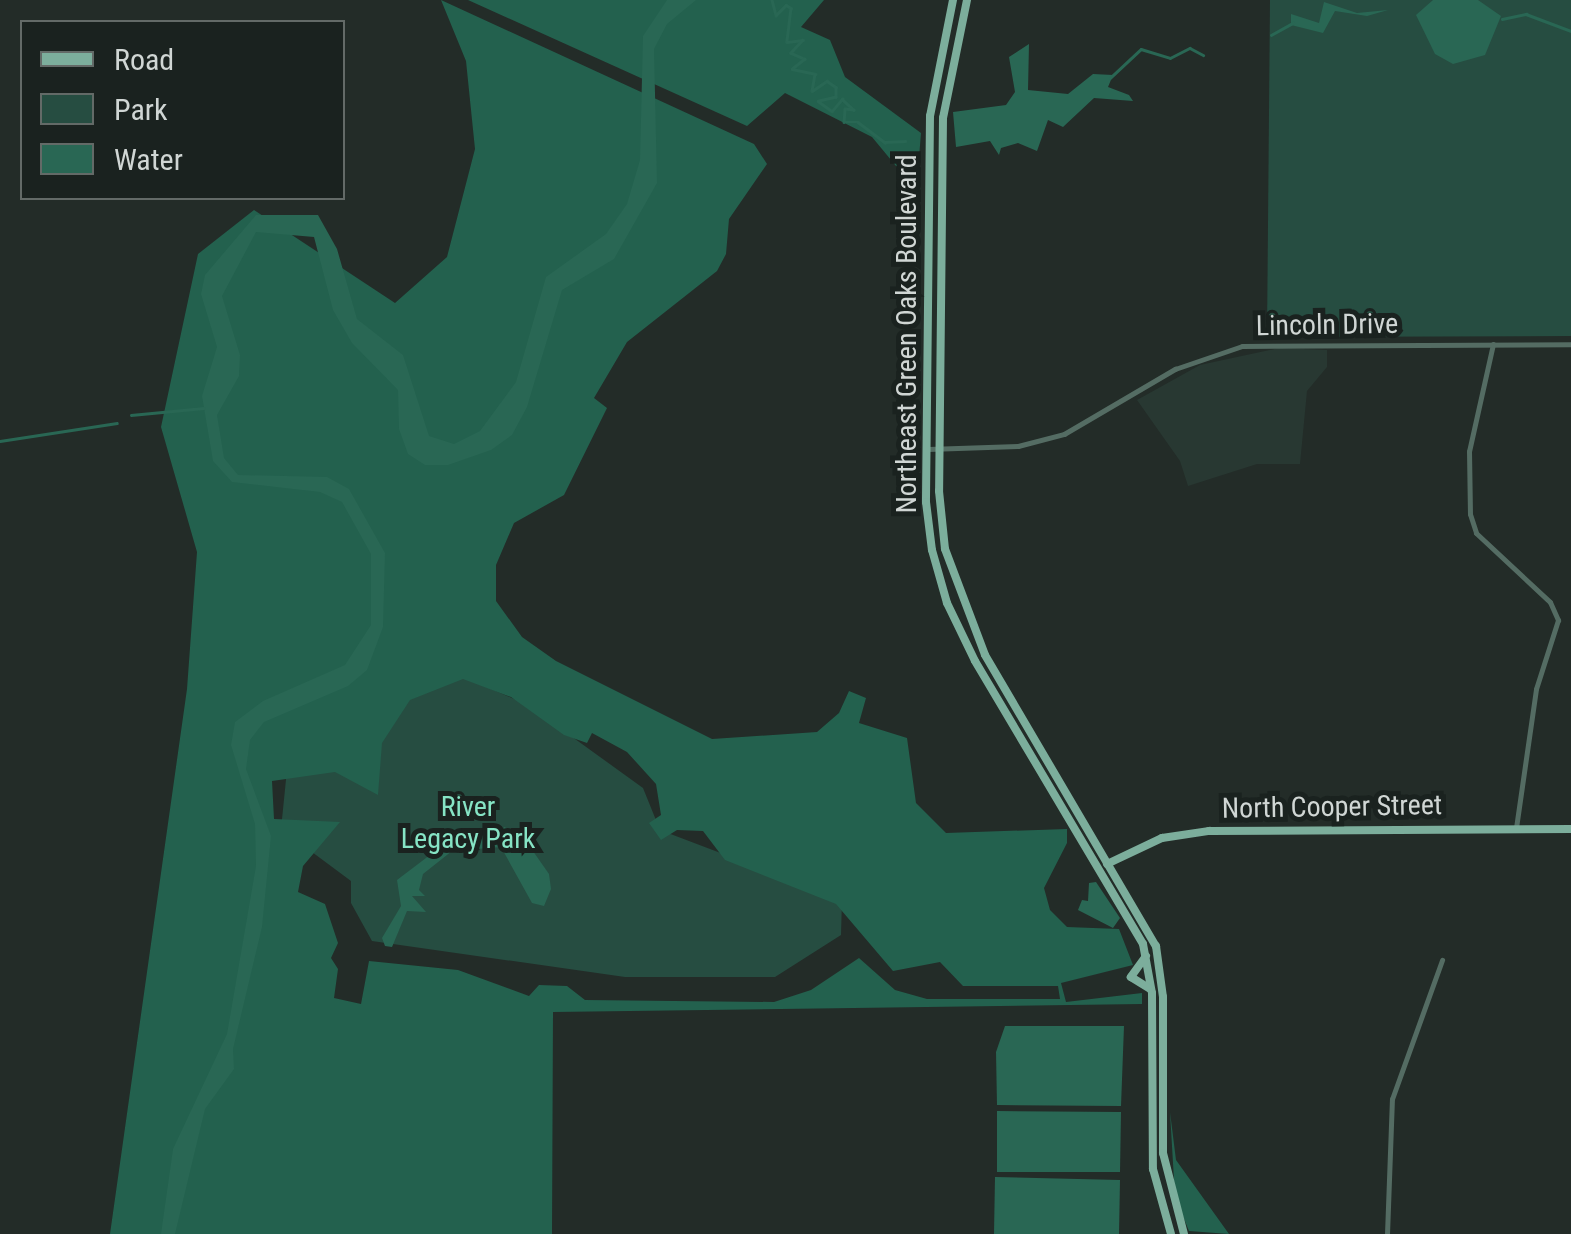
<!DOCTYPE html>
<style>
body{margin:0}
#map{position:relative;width:1571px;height:1234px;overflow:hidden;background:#232c28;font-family:"Roboto Condensed",sans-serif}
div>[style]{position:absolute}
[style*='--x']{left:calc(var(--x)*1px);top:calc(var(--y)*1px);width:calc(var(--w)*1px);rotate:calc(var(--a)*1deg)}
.built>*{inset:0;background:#283832}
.green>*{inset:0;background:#264d41}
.forest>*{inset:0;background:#23614e}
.water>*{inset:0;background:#296754}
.stream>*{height:2.5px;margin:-1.25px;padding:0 1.25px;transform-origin:1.25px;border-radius:1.25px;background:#296754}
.minor>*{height:5px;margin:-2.5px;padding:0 2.5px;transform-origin:2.5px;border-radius:2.5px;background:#546c63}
.major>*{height:8px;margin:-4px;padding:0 4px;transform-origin:4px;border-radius:4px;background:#7cae9c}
span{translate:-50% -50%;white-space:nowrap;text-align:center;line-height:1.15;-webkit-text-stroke:10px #1a221f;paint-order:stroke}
.street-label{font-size:28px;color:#d0d6d4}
.park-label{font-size:28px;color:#86e4c5}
.legend{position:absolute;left:20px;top:20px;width:325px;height:180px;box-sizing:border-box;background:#1a221f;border:2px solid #636a67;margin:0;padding:12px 18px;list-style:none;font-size:30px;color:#d0d6d4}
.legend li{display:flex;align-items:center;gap:20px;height:50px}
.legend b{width:50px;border:2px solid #636a67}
</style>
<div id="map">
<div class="built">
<div style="clip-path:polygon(1279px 348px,1327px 350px,1327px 367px,1307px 391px,1300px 464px,1257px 464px,1188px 486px,1180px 461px,1137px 400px,1200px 365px)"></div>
</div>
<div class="green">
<div style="clip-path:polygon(1270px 0,1571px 0,1571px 336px,1267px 337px)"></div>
<div style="clip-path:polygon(423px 675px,466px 678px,528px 705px,643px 788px,660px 830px,842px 899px,841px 935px,775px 977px,625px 977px,372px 941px,351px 903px,351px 881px,281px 829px,290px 740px)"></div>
</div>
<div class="forest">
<div style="clip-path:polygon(evenodd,441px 0,754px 144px,767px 164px,729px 219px,726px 254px,717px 271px,627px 342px,594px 398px,607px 408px,564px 495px,514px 523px,496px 565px,496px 601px,522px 637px,556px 661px,712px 739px,817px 732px,839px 713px,849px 691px,866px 698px,859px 723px,907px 738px,916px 803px,946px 833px,1067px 829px,1067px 843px,1044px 888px,1050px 910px,1067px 927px,1119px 929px,1133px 965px,1061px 983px,1066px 1002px,1142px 993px,1142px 1004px,553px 1012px,552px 1234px,110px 1234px,187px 689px,197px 552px,161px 427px,198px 254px,254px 210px,395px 303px,447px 257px,475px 149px,466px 61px,441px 0,463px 679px,511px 697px,564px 735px,587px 743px,592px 733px,627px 752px,656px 784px,661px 815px,649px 823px,661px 840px,677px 830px,703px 831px,725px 860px,836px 904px,893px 971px,940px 962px,963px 986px,1058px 986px,1060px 999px,927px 999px,895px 990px,859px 958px,811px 990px,774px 1002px,585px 1000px,567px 986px,539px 985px,529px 996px,458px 970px,369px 961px,361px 1004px,334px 998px,338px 969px,331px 958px,338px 943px,325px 904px,298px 892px,303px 866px,340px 822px,274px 819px,272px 781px,335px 772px,378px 795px,382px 743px,410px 700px,463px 679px)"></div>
<div style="clip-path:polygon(468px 0,824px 0,801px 27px,830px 40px,845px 77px,921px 133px,918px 170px,896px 166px,872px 137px,785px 93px,747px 126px)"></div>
<div style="clip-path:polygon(1170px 1112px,1176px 1160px,1229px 1234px,1189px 1231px,1175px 1197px)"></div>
</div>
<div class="water">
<div style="clip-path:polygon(667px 0,696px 0,667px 24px,654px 49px,657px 183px,614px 259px,562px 290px,527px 407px,512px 435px,491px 450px,448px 465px,425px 465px,408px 454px,399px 429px,398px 390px,352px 343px,333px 310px,314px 237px,256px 232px,222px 296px,240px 355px,239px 376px,217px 415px,224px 458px,238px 475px,327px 477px,349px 489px,385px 553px,383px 627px,367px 670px,348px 686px,264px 722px,250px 740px,246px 769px,271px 836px,262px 927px,233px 1049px,234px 1069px,205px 1109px,175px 1234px,161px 1234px,173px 1149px,227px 1034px,256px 866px,255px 824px,231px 745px,235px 722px,263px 701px,345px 665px,371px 625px,371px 554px,342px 502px,320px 492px,232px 482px,213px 461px,202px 396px,217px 347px,201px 294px,205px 275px,256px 215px,318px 215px,337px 249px,357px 319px,403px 355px,429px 436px,454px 444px,480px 431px,516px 382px,546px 277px,606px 234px,627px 204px,640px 160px,643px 36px)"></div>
<div style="clip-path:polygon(1433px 0,1478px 0,1501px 16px,1485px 55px,1453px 64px,1435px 54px,1416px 15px)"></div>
<div style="clip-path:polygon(1324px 2px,1357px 13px,1388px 10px,1367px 16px,1335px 11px,1323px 33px,1291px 25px,1291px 14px,1319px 23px)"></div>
<div style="clip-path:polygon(1029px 44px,1028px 90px,1068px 94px,1093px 74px,1113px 75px,1108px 87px,1129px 95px,1133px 101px,1094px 98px,1063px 127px,1048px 120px,1037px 151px,1018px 143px,1001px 148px,999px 155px,990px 141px,956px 147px,953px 112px,1006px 105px,1015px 92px,1009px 57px)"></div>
<div style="clip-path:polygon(504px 827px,521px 834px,549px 874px,551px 889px,544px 906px,532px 903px,501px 847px,452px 851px,423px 874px,419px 890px,425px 896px,412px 896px,426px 912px,407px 911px,392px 947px,385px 946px,382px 938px,401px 906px,397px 880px,451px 839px,425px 836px,427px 831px,454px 830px,459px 839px,464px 830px,464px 837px,475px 839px,475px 828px,499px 846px)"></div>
<div style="clip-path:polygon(1096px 882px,1120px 918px,1113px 928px,1078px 910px,1082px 900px,1088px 901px,1089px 883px)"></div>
<div style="clip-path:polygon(1005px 1026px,1124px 1026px,1121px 1106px,997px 1105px,996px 1052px)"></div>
<div style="clip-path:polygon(997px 1111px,1121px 1112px,1120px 1172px,997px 1172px)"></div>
<div style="clip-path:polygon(995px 1177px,1120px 1180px,1119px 1234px,994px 1234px)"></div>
</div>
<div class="stream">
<div style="--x:772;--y:0;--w:16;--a:75"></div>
<div style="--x:776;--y:15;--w:14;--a:-45"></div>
<div style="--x:786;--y:5;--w:6;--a:31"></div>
<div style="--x:791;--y:8;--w:34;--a:97"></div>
<div style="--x:787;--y:42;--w:16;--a:-7"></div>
<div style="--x:803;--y:40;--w:18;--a:133"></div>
<div style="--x:791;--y:53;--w:15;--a:23"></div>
<div style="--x:805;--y:59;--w:16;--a:142"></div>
<div style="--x:792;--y:69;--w:24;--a:12"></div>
<div style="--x:815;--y:74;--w:17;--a:100"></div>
<div style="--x:812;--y:91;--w:18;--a:-34"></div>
<div style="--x:827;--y:81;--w:11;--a:34"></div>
<div style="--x:836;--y:87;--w:10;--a:90"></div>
<div style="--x:836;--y:97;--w:18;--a:167"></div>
<div style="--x:818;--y:101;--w:17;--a:36"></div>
<div style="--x:832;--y:111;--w:16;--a:-50"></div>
<div style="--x:842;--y:99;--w:16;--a:43"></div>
<div style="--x:854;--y:110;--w:9;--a:-174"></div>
<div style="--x:845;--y:109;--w:13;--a:94"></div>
<div style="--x:844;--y:122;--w:14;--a:0"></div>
<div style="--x:858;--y:122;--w:34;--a:37"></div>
<div style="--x:885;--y:142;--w:20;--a:-3"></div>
<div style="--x:1502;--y:19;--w:25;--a:-12"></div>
<div style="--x:1526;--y:14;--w:48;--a:20.7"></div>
<div style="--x:1271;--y:35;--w:25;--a:-29"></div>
<div style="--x:1110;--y:78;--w:42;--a:-43.1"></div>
<div style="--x:1141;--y:49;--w:30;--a:17"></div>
<div style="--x:1170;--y:58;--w:22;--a:-27"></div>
<div style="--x:1190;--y:48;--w:15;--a:28"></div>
<div style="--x:131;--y:415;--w:73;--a:-5.5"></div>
<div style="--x:0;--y:441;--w:118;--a:-8.7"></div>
</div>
<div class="minor">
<div style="--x:1493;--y:344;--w:110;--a:102.6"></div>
<div style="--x:1469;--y:451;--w:63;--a:89.1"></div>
<div style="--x:1470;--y:514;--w:20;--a:72"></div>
<div style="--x:1476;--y:533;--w:101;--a:43"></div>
<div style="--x:1550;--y:602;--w:20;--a:66"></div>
<div style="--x:1558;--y:620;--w:72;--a:107.7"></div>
<div style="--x:1536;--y:689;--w:140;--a:98.2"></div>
<div style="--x:928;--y:449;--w:90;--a:-1.9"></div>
<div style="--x:1018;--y:446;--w:48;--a:-14.6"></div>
<div style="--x:1064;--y:434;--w:129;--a:-30.4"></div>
<div style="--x:1175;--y:369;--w:71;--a:-18.9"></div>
<div style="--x:1242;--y:346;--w:329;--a:-0.3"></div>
<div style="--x:1387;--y:1234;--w:135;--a:-87.9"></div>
<div style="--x:1392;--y:1099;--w:148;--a:-70.2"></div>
</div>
<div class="major">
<div style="--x:953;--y:0;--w:118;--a:101.2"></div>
<div style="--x:930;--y:116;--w:386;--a:90.6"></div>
<div style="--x:926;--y:502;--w:48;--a:82.9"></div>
<div style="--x:932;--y:550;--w:55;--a:74.2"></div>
<div style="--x:947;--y:603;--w:64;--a:64.2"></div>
<div style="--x:975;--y:661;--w:329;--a:59.3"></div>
<div style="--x:1143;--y:944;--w:50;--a:79.6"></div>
<div style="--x:1152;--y:993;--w:176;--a:89.7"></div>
<div style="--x:1153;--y:1169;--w:67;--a:74.5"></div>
<div style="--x:967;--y:0;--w:120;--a:101.5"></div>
<div style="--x:943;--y:118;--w:373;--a:90.6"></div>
<div style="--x:939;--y:491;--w:58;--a:84.1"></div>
<div style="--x:945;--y:549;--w:113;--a:69.3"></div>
<div style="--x:985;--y:655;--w:338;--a:59.6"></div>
<div style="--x:1156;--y:946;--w:51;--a:82.2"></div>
<div style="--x:1163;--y:997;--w:156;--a:90"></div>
<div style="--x:1163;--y:1153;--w:84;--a:75.5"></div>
<div style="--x:1107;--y:864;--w:61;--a:-25.3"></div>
<div style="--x:1162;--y:838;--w:48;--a:-8.5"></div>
<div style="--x:1209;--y:831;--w:362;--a:-0.3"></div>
<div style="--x:1146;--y:956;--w:26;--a:126"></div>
<div style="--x:1131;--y:977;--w:22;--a:32"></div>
</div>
<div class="street-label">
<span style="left:1327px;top:325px;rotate:-1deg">Lincoln Drive</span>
<span style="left:907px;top:334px;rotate:-90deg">Northeast Green Oaks Boulevard</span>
<span style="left:1332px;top:807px;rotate:-1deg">North Cooper Street</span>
</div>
<div class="park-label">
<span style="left:468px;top:823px">River<br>Legacy Park</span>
</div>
<ul class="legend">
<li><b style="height:12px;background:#7cae9c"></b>Road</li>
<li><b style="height:28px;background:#264d41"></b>Park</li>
<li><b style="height:28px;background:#296754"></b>Water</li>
</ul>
</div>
